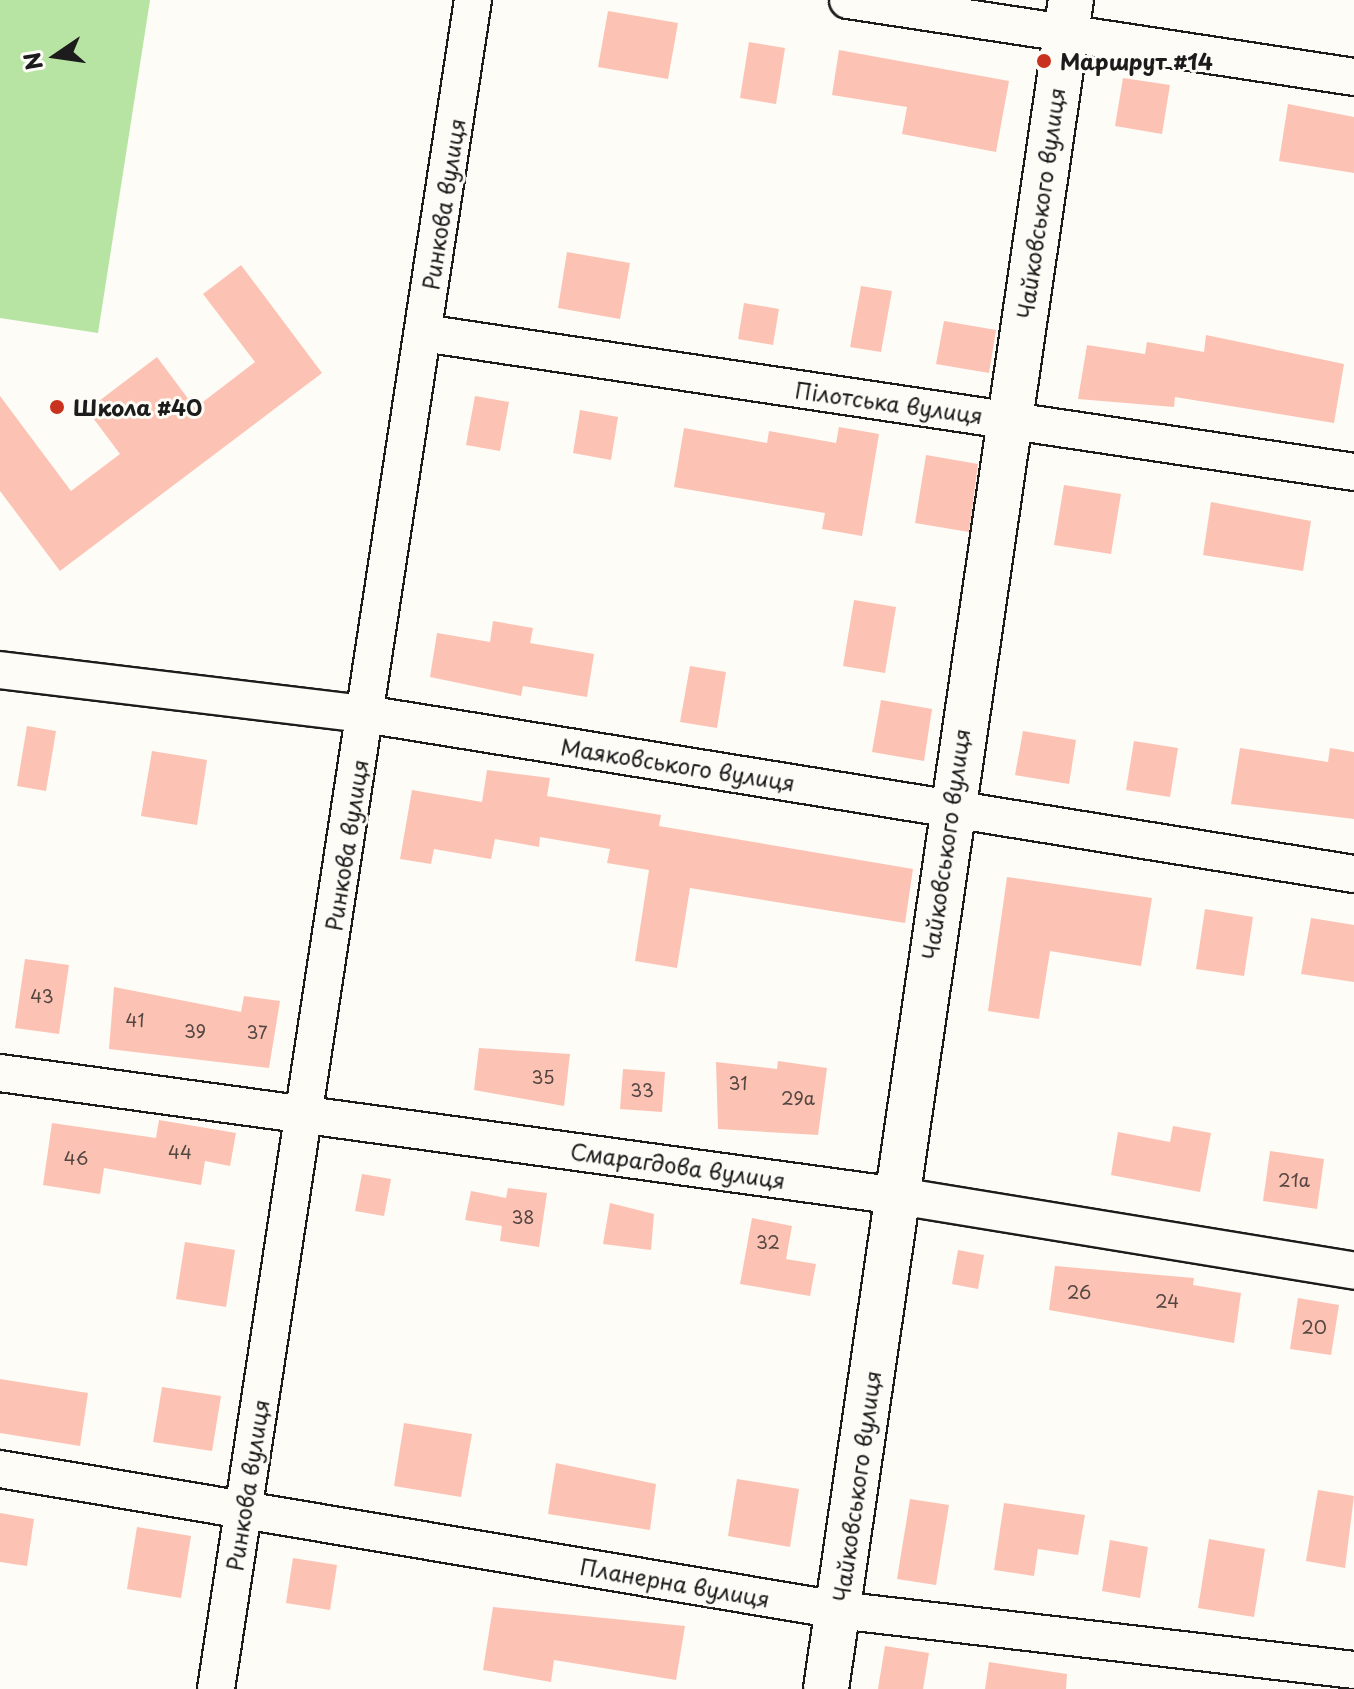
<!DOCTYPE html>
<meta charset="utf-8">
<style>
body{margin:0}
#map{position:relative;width:1354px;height:1689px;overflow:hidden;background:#fdfcf7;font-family:"Playpen Sans",sans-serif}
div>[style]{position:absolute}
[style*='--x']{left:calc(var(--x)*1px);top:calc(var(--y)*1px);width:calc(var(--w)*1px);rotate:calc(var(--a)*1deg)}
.green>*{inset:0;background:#b7e4a2}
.building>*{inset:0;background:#fcc3b4}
.roads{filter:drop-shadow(2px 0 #1c1c1c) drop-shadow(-2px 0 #1c1c1c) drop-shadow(0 2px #1c1c1c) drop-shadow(0 -2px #1c1c1c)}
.minor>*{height:36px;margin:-18px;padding:0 18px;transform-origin:18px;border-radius:18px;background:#fdfcf7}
.tertiary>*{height:44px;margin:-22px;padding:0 22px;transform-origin:22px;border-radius:22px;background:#fdfcf7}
.dots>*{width:22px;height:22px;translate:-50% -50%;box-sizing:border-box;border:4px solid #fdfcf7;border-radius:50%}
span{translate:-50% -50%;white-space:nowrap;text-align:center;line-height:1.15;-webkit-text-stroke:6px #fdfcf7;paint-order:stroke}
.number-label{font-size:18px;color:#544642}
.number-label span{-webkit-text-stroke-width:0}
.poi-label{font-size:22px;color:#1c1c1c;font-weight:700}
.left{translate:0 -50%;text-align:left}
.street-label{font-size:22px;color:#1c1c1c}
.north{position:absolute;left:16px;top:16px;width:80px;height:80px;-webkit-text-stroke:6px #fdfcf7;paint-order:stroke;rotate:257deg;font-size:22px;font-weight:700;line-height:32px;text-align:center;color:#1c1c1c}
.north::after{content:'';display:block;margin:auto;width:28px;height:36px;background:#1c1c1c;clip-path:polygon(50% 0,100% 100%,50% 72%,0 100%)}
</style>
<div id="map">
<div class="green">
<div style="clip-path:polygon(0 0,150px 0,98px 333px,0 318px)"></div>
</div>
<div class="building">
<div style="clip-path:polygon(608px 11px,678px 23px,668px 79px,598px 67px)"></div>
<div style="clip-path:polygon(749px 42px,785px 48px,776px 104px,740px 98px)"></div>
<div style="clip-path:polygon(839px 50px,1009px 81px,996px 152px,902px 134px,907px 107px,832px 95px)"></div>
<div style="clip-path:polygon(1123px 78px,1170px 85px,1162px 134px,1115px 126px)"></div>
<div style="clip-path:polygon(1288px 104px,1354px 117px,1354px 173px,1279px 161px)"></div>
<div style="clip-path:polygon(567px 252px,630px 263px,620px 319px,558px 308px)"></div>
<div style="clip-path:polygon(241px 265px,322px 373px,60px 571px,0 491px,0 396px,71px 491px,120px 454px,87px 410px,157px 357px,195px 408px,255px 362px,203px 294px)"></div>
<div style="clip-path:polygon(861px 286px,892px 291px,881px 352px,850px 347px)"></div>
<div style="clip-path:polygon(744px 303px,779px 309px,773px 345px,738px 339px)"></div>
<div style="clip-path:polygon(944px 321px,996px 330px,989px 373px,936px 364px)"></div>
<div style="clip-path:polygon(1206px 335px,1344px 364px,1334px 423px,1175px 397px,1174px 407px,1078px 399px,1087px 345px,1145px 354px,1147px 342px,1204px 352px)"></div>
<div style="clip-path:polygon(475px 396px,509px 402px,500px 451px,466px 445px)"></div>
<div style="clip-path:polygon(580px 410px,618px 417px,611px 460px,573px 453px)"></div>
<div style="clip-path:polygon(839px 427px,879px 434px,862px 536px,822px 529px,825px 513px,674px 487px,684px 428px,767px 443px,769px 431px,836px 443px)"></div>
<div style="clip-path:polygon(926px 455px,978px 464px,969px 532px,915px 523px)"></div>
<div style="clip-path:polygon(1064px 485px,1121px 494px,1111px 554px,1054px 545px)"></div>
<div style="clip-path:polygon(1211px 502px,1311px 521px,1303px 571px,1203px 555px)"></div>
<div style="clip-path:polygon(854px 600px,896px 607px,885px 673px,843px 666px)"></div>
<div style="clip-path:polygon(493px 621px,533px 628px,530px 643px,594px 654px,587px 697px,523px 686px,521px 696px,430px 677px,437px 633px,490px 642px)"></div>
<div style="clip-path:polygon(690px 666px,726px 672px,717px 728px,680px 722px)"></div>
<div style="clip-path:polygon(881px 700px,932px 709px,924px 761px,872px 752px)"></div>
<div style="clip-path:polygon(27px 726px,56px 731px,46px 791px,17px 786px)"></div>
<div style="clip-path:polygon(1023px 731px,1076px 740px,1069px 784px,1015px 775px)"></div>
<div style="clip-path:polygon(1134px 741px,1178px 748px,1170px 797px,1126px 790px)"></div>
<div style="clip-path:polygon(1240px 748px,1328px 762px,1330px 748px,1354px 752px,1354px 819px,1231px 804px)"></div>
<div style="clip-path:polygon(152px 751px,207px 760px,197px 825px,141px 816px)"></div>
<div style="clip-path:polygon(487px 770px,550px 778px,547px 796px,661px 815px,659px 826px,913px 869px,905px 923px,690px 888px,677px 968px,635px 961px,649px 870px,607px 863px,610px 849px,540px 837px,539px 847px,495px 839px,491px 859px,434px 849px,431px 864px,400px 859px,412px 790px,482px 802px)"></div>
<div style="clip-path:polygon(1007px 877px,1152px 898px,1141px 966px,1050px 951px,1039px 1019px,988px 1011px)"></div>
<div style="clip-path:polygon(1205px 909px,1253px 917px,1244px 976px,1196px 969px)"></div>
<div style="clip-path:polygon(1311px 918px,1354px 925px,1354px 982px,1301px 974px)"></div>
<div style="clip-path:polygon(25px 959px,69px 965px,59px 1034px,15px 1028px)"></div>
<div style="clip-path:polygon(114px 987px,241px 1012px,244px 996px,280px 1001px,269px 1068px,109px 1049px)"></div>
<div style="clip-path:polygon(479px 1048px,570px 1054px,564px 1106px,474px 1090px)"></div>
<div style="clip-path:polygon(778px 1061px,827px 1068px,818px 1135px,718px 1129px,716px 1062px,777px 1069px)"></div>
<div style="clip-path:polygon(623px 1069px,665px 1072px,662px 1112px,620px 1109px)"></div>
<div style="clip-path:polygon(159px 1120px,236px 1133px,230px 1166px,205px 1161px,201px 1185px,104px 1168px,100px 1194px,43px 1185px,52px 1123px,156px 1138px)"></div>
<div style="clip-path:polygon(1173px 1126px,1211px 1133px,1200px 1192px,1111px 1175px,1118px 1132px,1170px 1142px)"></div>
<div style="clip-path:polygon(1270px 1151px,1324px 1159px,1317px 1209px,1263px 1201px)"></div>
<div style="clip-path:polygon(362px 1174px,391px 1179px,384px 1216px,355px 1211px)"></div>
<div style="clip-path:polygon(508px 1188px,547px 1193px,539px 1247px,500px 1241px,502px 1226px,465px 1220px,471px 1191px,506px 1198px)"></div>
<div style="clip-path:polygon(610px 1203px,654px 1214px,651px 1250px,603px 1244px)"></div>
<div style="clip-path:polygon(752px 1218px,792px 1226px,786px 1259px,816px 1264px,810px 1296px,740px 1284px)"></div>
<div style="clip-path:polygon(185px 1242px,235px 1250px,226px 1307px,176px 1299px)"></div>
<div style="clip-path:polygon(958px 1250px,984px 1255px,978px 1289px,952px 1284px)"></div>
<div style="clip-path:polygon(1055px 1266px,1194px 1278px,1193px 1285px,1241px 1293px,1234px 1343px,1049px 1310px)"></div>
<div style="clip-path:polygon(1298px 1298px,1339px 1305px,1331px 1355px,1290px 1349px)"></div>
<div style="clip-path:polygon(0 1379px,88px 1393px,80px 1446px,0 1433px)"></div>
<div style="clip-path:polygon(162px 1387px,221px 1396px,212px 1451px,153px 1442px)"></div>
<div style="clip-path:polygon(404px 1423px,472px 1434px,461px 1497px,394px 1486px)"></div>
<div style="clip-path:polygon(556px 1463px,656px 1484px,650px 1530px,548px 1514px)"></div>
<div style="clip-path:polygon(737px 1479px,799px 1489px,790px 1547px,728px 1536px)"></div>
<div style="clip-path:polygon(1318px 1490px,1354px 1496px,1345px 1568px,1306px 1561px)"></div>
<div style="clip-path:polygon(910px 1499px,949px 1505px,936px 1585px,897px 1579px)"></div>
<div style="clip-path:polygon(1004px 1503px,1085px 1515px,1078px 1555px,1038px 1549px,1034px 1576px,994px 1570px)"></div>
<div style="clip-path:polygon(0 1513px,34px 1519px,27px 1566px,0 1562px)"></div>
<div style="clip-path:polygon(137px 1527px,191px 1536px,181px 1598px,127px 1589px)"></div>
<div style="clip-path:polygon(1209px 1539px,1265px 1549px,1254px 1617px,1198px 1608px)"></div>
<div style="clip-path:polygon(1110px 1540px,1148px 1547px,1140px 1598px,1102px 1591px)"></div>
<div style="clip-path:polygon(293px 1558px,337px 1565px,330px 1610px,286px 1603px)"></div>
<div style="clip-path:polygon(493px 1607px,685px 1626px,676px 1680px,554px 1660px,551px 1682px,483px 1670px)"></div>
<div style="clip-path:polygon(885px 1646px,929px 1653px,923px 1689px,878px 1689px)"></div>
<div style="clip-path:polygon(989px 1662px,1067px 1674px,1066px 1689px,985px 1689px)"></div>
</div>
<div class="roads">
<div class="minor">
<div style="--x:848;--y:0;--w:512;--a:8.65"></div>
<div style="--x:423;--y:333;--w:941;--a:8.49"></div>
<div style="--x:0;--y:670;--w:368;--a:6.9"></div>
<div style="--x:365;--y:714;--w:1002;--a:9.19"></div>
<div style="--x:0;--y:1073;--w:906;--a:7.8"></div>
<div style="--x:898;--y:1196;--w:462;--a:9.3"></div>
<div style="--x:0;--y:1469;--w:850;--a:9.55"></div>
<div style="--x:838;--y:1610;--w:519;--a:6.63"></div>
<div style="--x:216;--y:1689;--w:1708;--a:-81.35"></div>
</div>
<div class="tertiary">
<div style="--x:826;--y:1689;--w:1707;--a:-81.75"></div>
</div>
</div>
<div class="dots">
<div style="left:1044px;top:61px;background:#c8321e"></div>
<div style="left:57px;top:407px;background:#c8321e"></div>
</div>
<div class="number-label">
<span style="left:42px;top:996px">43</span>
<span style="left:135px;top:1020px">41</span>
<span style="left:195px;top:1031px">39</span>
<span style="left:257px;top:1032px">37</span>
<span style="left:543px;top:1077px">35</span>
<span style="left:738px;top:1083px">31</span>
<span style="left:642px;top:1090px">33</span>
<span style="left:798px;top:1098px">29а</span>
<span style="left:180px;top:1152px">44</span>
<span style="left:76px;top:1158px">46</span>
<span style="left:1294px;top:1180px">21а</span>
<span style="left:523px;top:1217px">38</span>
<span style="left:768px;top:1242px">32</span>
<span style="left:1079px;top:1292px">26</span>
<span style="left:1167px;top:1301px">24</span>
<span style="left:1314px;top:1327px">20</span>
</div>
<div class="poi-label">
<span class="left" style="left:1060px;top:61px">Маршрут #14</span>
<span class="left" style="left:73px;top:407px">Школа #40</span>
</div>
<div class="street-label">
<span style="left:1040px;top:203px;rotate:-82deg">Чайковського вулиця</span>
<span style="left:443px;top:204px;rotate:-81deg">Ринкова вулиця</span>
<span style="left:889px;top:402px;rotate:8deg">Пілотська вулиця</span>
<span style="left:678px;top:764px;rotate:9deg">Маяковського вулиця</span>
<span style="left:945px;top:844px;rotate:-82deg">Чайковського вулиця</span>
<span style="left:346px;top:845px;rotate:-81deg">Ринкова вулиця</span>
<span style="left:678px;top:1165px;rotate:8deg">Смарагдова вулиця</span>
<span style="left:247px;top:1485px;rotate:-81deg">Ринкова вулиця</span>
<span style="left:856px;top:1486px;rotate:-82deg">Чайковського вулиця</span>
<span style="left:675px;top:1582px;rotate:10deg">Планерна вулиця</span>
</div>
<div class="north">N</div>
</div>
